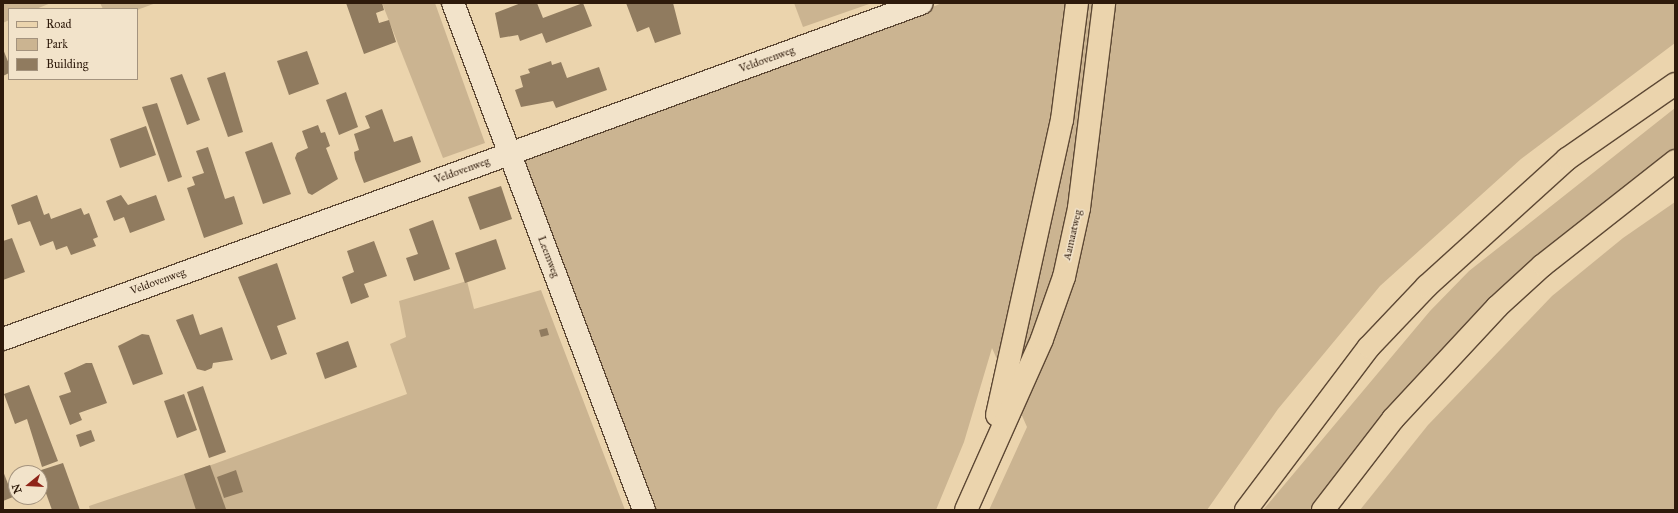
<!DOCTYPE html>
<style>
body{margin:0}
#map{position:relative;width:1678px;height:513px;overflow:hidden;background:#ebd4ad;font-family:"IM FELL Great Primer",serif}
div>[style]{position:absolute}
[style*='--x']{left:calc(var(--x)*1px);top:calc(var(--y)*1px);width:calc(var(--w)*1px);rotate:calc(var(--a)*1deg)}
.green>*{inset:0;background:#cbb491}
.building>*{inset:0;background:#907b5f}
.roads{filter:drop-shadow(1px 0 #5d4834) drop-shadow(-1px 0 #5d4834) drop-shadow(0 1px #5d4834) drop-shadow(0 -1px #5d4834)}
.minor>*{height:22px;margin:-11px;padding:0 11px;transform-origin:11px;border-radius:11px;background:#f2e3ca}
.major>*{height:22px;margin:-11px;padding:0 11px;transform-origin:11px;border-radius:11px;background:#ebd4ad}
.highway>*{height:22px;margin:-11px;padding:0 11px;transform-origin:11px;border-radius:11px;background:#ebd4ad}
span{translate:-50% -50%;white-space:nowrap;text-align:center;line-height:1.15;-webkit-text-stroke:3px #f2e3ca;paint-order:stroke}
.street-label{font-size:11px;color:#2e1a0b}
.frame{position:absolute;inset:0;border:4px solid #2e1a0b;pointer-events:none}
.legend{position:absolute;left:8px;top:8px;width:130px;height:72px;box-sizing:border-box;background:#f2e3ca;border:1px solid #a4937e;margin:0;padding:5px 7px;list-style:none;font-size:12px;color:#2e1a0b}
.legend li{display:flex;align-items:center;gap:8px;height:20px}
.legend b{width:20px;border:1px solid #a4937e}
.north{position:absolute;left:8px;top:465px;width:40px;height:40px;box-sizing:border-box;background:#f2e3ca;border:1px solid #a4937e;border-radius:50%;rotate:252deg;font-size:11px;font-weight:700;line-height:16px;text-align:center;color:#2e1a0b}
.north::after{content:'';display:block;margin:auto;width:14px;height:18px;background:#8f2418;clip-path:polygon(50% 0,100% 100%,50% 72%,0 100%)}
</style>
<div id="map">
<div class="green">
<div style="clip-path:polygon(3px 3px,51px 3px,36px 9px,9px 9px,9px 20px,3px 23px)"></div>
<div style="clip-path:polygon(100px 3px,156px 3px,137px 10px,103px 9px)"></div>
<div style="clip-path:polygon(382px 3px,435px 3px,485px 143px,443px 158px)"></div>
<div style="clip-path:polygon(794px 3px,872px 3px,803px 27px)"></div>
<div style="clip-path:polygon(942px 3px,1675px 3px,1675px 43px,1521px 159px,1380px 286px,1278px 409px,1207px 510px,989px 510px,1027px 427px,992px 348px,964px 442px,936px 510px,649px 510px,519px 162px,871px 33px)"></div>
<div style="clip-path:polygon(1675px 108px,1675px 153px,1368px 440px,1310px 510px,1263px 510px,1430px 311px,1469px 271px)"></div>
<div style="clip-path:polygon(1675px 202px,1675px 510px,1360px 510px,1428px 425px,1552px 296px,1623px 238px)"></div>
<div style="clip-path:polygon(467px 281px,474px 309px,541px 290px,625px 510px,90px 510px,89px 506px,214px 464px,407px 394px,390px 344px,406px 337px,399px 301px)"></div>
</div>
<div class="building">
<div style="clip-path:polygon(346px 3px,382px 3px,384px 10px,376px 13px,379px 23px,389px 20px,396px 42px,364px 54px)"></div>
<div style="clip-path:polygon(521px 3px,537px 3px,543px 18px,583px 3px,592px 26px,546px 43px,542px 33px,520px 41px,518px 35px,500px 38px,495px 13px)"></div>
<div style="clip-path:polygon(626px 3px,673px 3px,681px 34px,655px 43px,649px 27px,637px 32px)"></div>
<div style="clip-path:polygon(3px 49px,9px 64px,9px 73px,3px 76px)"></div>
<div style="clip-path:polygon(307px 51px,319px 84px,289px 95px,277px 61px)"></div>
<div style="clip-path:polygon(551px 61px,552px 65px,561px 62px,567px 78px,599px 67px,607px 90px,556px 108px,553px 101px,521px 107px,515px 90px,523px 87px,520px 76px,530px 73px,528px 69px)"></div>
<div style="clip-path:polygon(225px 72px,243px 132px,228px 137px,207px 78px)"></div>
<div style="clip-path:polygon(182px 74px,200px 120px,187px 125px,170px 78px)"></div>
<div style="clip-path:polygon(346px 92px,358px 127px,339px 135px,326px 100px)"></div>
<div style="clip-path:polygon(157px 103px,182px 177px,168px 182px,142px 107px)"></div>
<div style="clip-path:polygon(382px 109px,394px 142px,412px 136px,421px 162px,364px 183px,355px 159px,354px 152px,359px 150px,354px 134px,370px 128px,365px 116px)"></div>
<div style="clip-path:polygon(318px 125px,321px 133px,325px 132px,330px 146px,326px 148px,338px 179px,312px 195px,308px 193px,295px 158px,297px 153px,308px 148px,302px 131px)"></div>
<div style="clip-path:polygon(146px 126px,156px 155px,120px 168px,110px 139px)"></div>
<div style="clip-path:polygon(272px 142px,291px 194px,263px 204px,245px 152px)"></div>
<div style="clip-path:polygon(208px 147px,225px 199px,234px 196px,243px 224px,204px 238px,187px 188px,195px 185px,192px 177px,204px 173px,196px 151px)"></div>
<div style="clip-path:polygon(501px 186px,512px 219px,480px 230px,468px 197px)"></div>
<div style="clip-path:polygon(37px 195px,44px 215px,49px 213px,51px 219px,81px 208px,84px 215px,89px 213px,98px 237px,93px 239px,96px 246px,71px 255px,67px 246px,56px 250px,53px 241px,40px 246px,30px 221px,18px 225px,11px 205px)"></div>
<div style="clip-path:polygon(121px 195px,128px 205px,156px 195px,165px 220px,130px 233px,124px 217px,114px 221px,106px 201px)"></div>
<div style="clip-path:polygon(433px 220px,450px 269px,414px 281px,406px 258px,418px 254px,409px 229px)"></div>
<div style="clip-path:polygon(12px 238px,25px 272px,3px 280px,3px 241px)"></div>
<div style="clip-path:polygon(496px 239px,506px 269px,465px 283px,455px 253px)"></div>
<div style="clip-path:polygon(374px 241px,387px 276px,364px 284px,369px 297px,351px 304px,342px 277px,354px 272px,347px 251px)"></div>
<div style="clip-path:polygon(277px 263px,296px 319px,277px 326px,287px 354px,271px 360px,238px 277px)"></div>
<div style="clip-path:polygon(193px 314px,200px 335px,222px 327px,233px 360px,213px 363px,212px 368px,205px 371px,197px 369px,176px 320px)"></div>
<div style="clip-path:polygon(547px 328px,549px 335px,541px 337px,539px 330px)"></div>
<div style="clip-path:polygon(142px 334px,149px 335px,163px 374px,133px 385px,118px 346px)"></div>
<div style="clip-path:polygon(348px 341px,357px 367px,325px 379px,316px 353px)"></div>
<div style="clip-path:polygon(86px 363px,92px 363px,107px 403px,79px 413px,82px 420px,70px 425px,59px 396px,71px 392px,64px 373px)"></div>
<div style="clip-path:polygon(29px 385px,58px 461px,42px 467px,27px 419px,15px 424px,4px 394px)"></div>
<div style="clip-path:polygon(203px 386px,226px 452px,209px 458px,187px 392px)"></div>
<div style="clip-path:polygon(184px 394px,197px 430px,177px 438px,164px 401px)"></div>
<div style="clip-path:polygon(91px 430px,95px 441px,80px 447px,76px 435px)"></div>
<div style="clip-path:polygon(63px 463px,80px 510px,52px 510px,38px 471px)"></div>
<div style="clip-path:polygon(210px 465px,226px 509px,196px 510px,184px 474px)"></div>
<div style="clip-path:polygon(236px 470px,243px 492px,224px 498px,217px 477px)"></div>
<div style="clip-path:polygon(3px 471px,13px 497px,3px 501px)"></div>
</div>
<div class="roads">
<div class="minor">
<div style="--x:453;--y:3;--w:542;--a:69.36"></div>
<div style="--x:3;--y:339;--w:978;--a:-20.08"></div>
</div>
<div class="major">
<div style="--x:997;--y:415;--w:302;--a:-77.6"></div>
<div style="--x:1062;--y:120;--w:118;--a:-82.7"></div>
<div style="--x:966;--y:510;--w:187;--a:-66"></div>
<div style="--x:1042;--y:339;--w:66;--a:-70.5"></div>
<div style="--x:1064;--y:277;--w:71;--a:-77.7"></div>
<div style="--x:1079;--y:208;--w:207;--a:-83"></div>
</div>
<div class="highway">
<div style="--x:1246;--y:510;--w:204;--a:-53"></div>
<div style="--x:1369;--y:347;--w:84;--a:-46.4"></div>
<div style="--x:1427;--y:286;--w:189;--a:-42.2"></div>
<div style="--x:1567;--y:159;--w:131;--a:-34.8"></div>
<div style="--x:1323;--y:510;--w:115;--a:-52.4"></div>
<div style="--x:1393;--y:419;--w:153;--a:-47.1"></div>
<div style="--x:1497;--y:307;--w:62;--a:-42.4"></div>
<div style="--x:1543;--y:265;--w:168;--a:-38.2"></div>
</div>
</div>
<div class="street-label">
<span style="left:767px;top:60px;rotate:-20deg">Veldovenweg</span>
<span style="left:462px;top:171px;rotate:-20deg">Veldovenweg</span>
<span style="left:1073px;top:235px;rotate:-77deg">Aamaatweg</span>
<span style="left:548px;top:257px;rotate:69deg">Leemweg</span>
<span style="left:158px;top:282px;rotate:-20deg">Veldovenweg</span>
</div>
<div class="frame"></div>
<ul class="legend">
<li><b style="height:5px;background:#ebd4ad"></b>Road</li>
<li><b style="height:11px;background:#cbb491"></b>Park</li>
<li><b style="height:11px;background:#907b5f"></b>Building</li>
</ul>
<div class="north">N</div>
</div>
